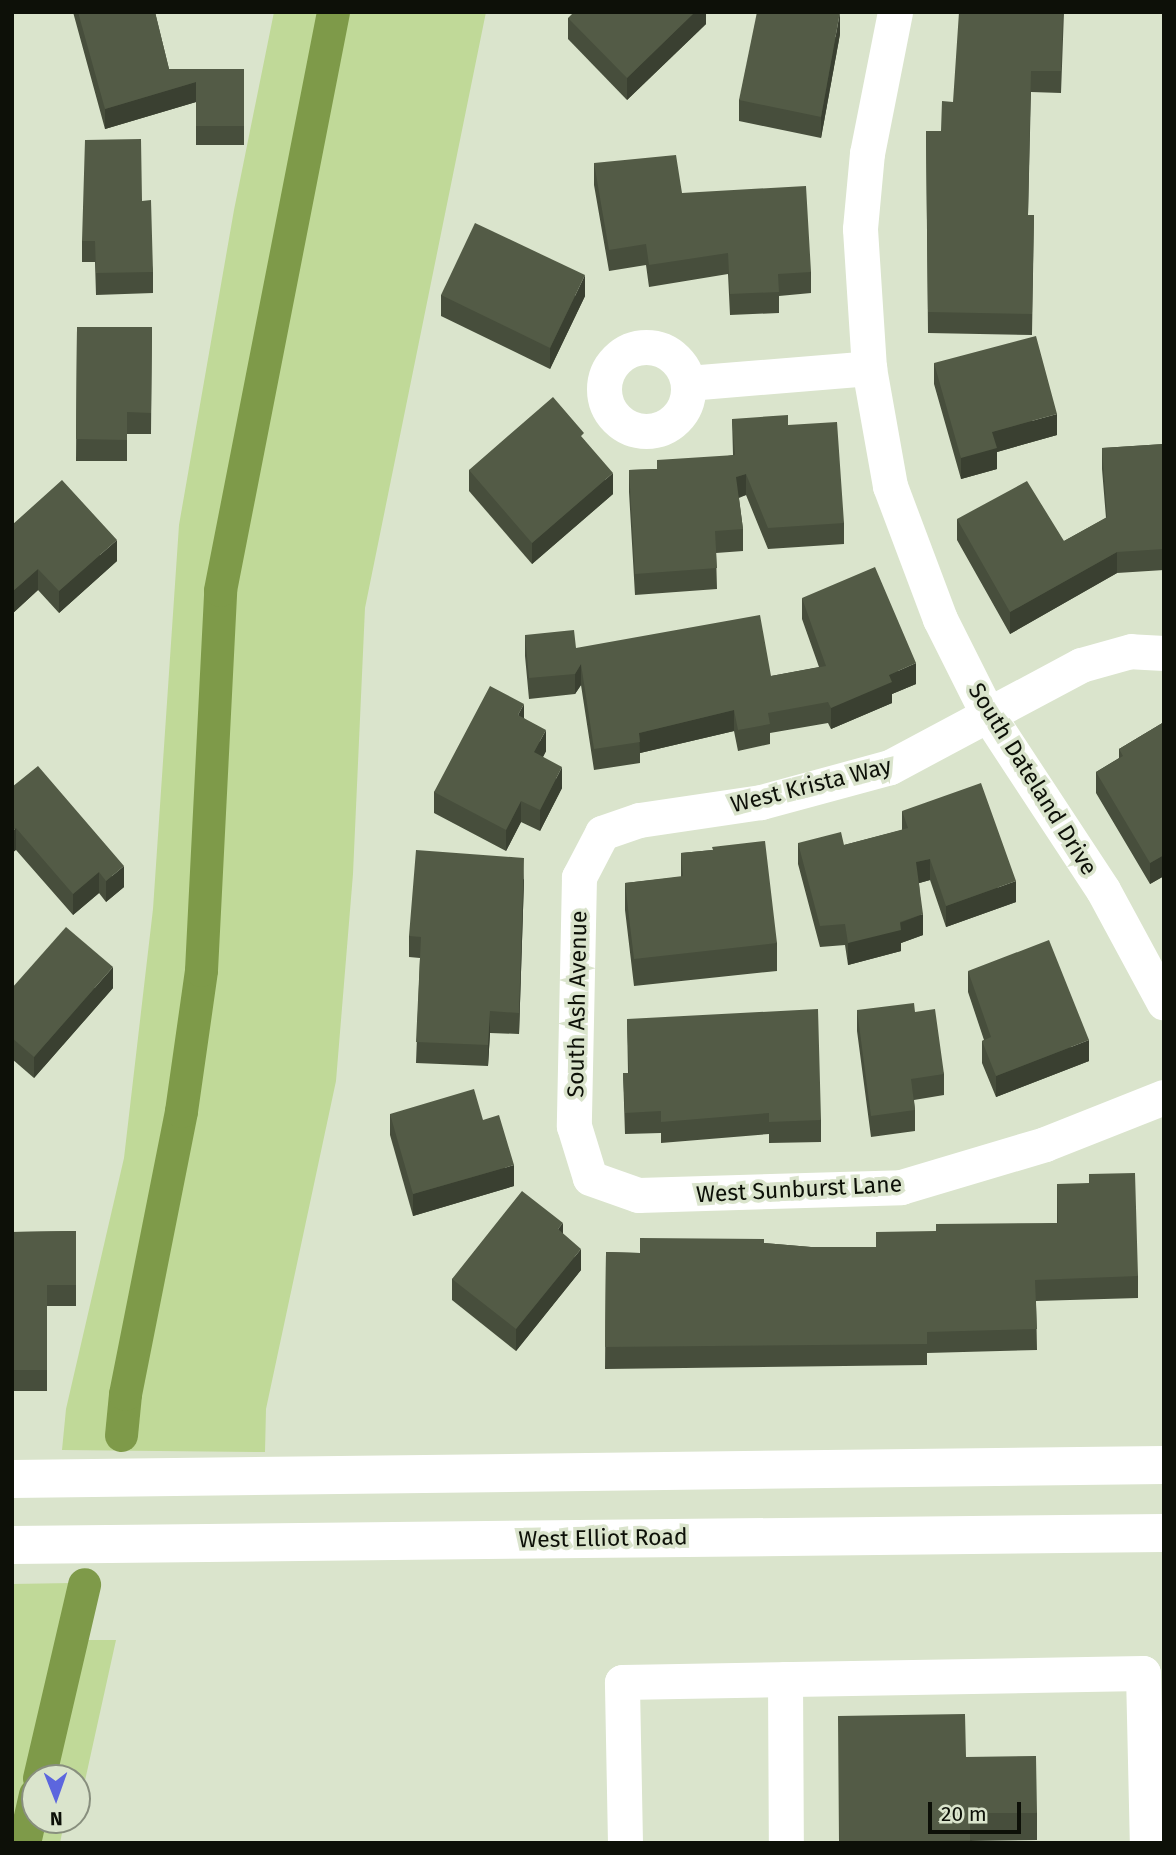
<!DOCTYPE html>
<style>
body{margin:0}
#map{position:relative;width:1176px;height:1855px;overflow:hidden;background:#dae4cc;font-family:"Fira Sans",sans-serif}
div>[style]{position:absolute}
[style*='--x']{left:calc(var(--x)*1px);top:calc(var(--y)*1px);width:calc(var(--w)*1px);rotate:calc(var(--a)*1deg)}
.green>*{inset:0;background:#c0d998}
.canal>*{height:33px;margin:-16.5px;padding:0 16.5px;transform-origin:16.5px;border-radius:16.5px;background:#7e9a49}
.minor>*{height:35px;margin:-17.5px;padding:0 17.5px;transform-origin:17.5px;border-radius:17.5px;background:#fff}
.minor>.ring{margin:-17.5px;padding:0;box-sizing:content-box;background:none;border:35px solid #fff;border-radius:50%}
.major>*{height:38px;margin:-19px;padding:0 19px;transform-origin:19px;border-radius:19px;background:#fff}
.wall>*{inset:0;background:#474e3c}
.shaded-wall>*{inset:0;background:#3a4031}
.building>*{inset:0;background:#535b46}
span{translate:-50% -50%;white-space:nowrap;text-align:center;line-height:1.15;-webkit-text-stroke:7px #dae4cc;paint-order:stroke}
.street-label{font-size:23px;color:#0d1008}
.frame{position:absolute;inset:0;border:14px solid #0d1008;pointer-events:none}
.north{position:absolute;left:21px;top:1764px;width:70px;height:70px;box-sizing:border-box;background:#dae4cc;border:2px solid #888f7e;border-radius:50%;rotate:179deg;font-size:19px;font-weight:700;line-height:28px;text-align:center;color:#0d1008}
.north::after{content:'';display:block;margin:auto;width:24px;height:32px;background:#5c66de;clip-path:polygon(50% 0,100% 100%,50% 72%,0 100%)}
.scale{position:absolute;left:928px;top:1802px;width:93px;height:32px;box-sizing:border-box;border:4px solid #0d1008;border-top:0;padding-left:9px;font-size:21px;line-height:24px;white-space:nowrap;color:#0d1008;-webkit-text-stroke:5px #dae4cc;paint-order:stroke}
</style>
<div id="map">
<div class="green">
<div style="clip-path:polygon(274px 12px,486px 12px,365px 608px,353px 874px,336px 1081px,266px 1409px,265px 1452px,62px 1450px,66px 1409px,124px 1158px,153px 909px,179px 525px,234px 210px)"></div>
<div style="clip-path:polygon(72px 1583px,61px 1640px,116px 1640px,77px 1817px,77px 1778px,35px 1778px,35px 1820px,76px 1823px,62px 1833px,60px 1843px,12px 1843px,12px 1584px)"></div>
</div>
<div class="canal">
<div style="--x:121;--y:1435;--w:41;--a:-84.4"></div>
<div style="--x:125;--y:1394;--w:288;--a:-78.8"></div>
<div style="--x:181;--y:1111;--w:142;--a:-81.9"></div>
<div style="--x:201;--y:970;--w:380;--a:-87.1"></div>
<div style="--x:220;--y:590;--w:589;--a:-78.94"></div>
<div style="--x:39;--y:1778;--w:199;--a:-76.9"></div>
<div style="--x:24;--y:1843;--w:50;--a:-77.3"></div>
</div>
<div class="minor">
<div style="--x:895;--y:12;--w:144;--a:101.2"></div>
<div style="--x:867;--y:153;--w:76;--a:95.3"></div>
<div style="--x:860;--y:229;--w:139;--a:86.3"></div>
<div style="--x:869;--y:368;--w:120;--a:79.9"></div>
<div style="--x:890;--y:486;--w:142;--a:69.4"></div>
<div style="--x:940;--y:619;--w:107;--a:63.4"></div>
<div style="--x:988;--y:715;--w:209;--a:56.7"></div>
<div style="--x:1103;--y:890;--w:128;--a:61.6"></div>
<div class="ring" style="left:604px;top:347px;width:49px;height:49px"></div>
<div style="--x:688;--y:383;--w:182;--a:-4.7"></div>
<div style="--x:1164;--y:653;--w:33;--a:-177"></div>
<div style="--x:1131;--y:651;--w:52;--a:164.4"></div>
<div style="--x:1081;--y:665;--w:217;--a:151.9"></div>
<div style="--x:890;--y:767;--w:134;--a:164.8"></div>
<div style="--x:761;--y:802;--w:123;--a:171.6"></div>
<div style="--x:639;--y:820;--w:39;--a:161"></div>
<div style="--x:602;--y:833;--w:50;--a:117.6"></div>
<div style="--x:579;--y:877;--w:249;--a:91.2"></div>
<div style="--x:574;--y:1126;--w:54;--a:72.9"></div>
<div style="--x:590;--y:1178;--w:51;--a:19.5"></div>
<div style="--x:638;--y:1195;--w:263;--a:-1.7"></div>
<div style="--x:901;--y:1187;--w:150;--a:-16.6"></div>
<div style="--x:1045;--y:1144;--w:128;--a:-21.6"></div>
<div style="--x:785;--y:1679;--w:164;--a:89.7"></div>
<div style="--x:625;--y:1843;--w:161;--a:-91.1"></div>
<div style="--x:622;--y:1682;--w:521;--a:-0.99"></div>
<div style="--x:1143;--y:1673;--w:170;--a:88.7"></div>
</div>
<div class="major">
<div style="--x:12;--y:1479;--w:1152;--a:-0.7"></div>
<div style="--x:12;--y:1545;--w:1152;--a:-0.6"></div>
</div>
<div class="wall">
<div style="clip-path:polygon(73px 12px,155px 12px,169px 69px,244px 69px,244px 145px,196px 145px,196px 102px,105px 129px)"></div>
<div style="clip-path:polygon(706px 12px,706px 24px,627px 100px,568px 39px,568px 18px)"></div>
<div style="clip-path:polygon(1064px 12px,1061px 93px,1031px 92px,1028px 215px,1034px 215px,1032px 335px,928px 333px,926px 131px,941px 131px)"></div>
<div style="clip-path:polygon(840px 34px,821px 138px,739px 121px,739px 100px)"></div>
<div style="clip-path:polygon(594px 163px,682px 193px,811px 272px,811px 293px,779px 296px,779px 313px,730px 315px,728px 274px,649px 287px,646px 265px,609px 271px,594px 185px)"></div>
<div style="clip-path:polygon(142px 201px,153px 272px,153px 293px,96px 295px,95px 262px,82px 262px,82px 241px)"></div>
<div style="clip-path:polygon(441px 295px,585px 296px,550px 369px,441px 316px)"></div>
<div style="clip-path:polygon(77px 327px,152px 327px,151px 434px,127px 434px,127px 461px,76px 461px)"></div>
<div style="clip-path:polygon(934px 363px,1057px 435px,997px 452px,997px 469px,961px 479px,934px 384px)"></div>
<div style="clip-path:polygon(732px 419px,788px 425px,844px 523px,844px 544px,768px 549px,746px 495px,739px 498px,743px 529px,743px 551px,716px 553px,717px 589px,635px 595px,629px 492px,629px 470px,657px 469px,733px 455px)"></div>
<div style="clip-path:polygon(584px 440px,613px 494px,532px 564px,469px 491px,469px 470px)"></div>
<div style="clip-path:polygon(1164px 444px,1164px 570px,1117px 573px,1010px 634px,957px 540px,957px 519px,1064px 541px,1106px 518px,1102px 469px,1102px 448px)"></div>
<div style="clip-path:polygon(12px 525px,117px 561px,59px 613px,38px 590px,12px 614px)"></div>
<div style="clip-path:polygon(802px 598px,916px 684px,892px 694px,892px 703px,831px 729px,828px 723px,770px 733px,770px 744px,738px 751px,734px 731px,640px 753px,640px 763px,594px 770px,581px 685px,575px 694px,529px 699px,525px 656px,525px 635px,576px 648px,771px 676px,819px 667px,802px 619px)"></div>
<div style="clip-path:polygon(524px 718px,546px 751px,543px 757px,562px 788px,540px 831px,521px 822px,506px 851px,434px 813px,434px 792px)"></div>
<div style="clip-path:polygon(1164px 722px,1164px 876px,1150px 884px,1096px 793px,1096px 772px,1119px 758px,1119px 749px)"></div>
<div style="clip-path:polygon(12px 787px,124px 887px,106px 902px,99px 893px,73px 915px,16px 850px)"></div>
<div style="clip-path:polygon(902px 811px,1016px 902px,946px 927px,930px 880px,919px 883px,923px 935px,901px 943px,901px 951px,848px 965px,845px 945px,820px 947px,798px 864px,798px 843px,844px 845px,902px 830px)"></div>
<div style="clip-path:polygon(712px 850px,777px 943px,777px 971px,634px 986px,625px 910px,625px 883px,681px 877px,681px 853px)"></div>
<div style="clip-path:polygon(524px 879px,519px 1034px,490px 1033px,488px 1066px,416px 1063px,420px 958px,409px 957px,409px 936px)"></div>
<div style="clip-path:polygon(968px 971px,1089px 1061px,996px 1097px,982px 1063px,982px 1041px,984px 1040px,968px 992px)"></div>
<div style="clip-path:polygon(12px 988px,113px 988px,34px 1078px,12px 1059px)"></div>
<div style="clip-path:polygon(857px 1010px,915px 1012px,944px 1074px,944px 1095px,914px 1100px,915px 1110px,915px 1131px,871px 1137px,857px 1031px)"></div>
<div style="clip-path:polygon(627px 1019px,821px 1120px,821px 1142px,769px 1143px,769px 1134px,661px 1143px,661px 1133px,625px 1134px,623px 1073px,628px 1073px)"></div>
<div style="clip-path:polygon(390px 1114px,483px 1120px,514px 1186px,413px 1216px,390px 1135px)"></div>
<div style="clip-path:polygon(1057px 1184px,1138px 1276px,1138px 1298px,1036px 1301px,1037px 1350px,927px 1353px,927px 1365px,605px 1369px,606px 1252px,640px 1253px,764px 1243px,811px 1247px,876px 1247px,936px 1231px,1057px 1223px)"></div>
<div style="clip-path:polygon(76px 1231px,76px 1306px,47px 1306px,47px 1391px,12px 1391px,12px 1232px)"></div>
<div style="clip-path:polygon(563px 1234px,581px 1270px,516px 1351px,452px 1300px,452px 1279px)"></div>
<div style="clip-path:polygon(966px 1757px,1037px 1813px,1037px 1840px,970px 1841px)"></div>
</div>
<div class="shaded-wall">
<div style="clip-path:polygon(695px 12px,706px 12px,706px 24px,627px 100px,627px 78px)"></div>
<div style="clip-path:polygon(840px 12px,840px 34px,821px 138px,821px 117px)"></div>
<div style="clip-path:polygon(196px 82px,196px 102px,105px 129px,105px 109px)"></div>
<div style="clip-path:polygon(585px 275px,585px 296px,550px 369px,550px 348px)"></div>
<div style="clip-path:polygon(1057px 414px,1057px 435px,997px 452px,997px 469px,961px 479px,961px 458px,992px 432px)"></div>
<div style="clip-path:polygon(613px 473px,613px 494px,532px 564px,532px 543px)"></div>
<div style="clip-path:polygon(746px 474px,746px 495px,736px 498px,736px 477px)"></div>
<div style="clip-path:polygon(117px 540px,117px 561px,59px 613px,59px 591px)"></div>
<div style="clip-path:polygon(1117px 552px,1117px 573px,1010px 634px,1010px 612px)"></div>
<div style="clip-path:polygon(38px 569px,38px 590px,12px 614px,12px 592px)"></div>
<div style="clip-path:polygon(916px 663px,916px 684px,892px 694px,892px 703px,831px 729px,831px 708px,889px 675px)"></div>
<div style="clip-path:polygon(581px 664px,581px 685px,575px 694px,575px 674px)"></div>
<div style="clip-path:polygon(524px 704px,524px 725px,518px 715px)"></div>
<div style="clip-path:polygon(734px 710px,734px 731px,640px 753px,639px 733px)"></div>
<div style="clip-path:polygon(546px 730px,546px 751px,534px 774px,534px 752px)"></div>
<div style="clip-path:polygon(562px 767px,562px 788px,540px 831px,540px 810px)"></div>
<div style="clip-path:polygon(521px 801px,521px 822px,506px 851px,506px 830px)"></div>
<div style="clip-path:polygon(16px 828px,16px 850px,12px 853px,12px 832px)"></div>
<div style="clip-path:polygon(1164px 855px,1164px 876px,1150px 884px,1150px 863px)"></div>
<div style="clip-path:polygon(524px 858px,524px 879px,519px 1034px,519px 1013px)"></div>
<div style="clip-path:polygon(930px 859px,930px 880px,916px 884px,916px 862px)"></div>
<div style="clip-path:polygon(124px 866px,124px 887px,106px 902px,106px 881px)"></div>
<div style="clip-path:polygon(99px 872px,99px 893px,73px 915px,73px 894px)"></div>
<div style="clip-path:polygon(1016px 881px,1016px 902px,946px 927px,946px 906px)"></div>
<div style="clip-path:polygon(923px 914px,923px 935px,901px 943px,901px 951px,848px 965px,848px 943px)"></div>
<div style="clip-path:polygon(113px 967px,113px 988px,34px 1078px,34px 1057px)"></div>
<div style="clip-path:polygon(490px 1011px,490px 1033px,488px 1066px,488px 1045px)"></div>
<div style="clip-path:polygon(1089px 1040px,1089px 1061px,996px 1097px,996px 1076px)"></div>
<div style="clip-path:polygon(514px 1165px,514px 1186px,413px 1216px,413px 1194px)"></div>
<div style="clip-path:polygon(563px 1223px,563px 1244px,558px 1229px)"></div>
<div style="clip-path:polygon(581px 1249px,581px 1270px,516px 1351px,516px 1329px)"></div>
</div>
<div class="building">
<div style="clip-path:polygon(78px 12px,155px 12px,169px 69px,244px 69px,244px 126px,196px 126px,196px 82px,105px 109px)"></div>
<div style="clip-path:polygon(574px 12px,623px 12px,622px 13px,624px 12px,695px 12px,627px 78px,568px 18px)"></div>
<div style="clip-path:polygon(757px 12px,840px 12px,821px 117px,739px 100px)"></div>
<div style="clip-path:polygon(959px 12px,1063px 12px,1061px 71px,1031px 71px,1028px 215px,1034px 215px,1032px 314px,928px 312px,926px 131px,941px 131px,942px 101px,953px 102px)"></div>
<div style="clip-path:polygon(141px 139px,142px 201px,151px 200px,153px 272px,96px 273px,95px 241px,82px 241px,85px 140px)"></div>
<div style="clip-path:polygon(676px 155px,682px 193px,806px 186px,811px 272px,778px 274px,779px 292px,730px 294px,728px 253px,649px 265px,646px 244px,609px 250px,594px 163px)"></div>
<div style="clip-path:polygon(475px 223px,585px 275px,550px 348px,441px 295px)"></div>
<div style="clip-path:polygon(77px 327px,152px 327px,151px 413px,127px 412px,127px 440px,76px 439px)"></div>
<div style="clip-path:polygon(1036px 336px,1057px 414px,992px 432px,997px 448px,961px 458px,934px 363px)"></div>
<div style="clip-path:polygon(553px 397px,584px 433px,581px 436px,613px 473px,532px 543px,469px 470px)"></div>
<div style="clip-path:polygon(788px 415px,788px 425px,837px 422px,844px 523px,768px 528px,746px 474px,736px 477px,743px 529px,715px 531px,717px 568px,635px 574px,629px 470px,657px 469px,657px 460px,735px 455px,732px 419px)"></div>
<div style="clip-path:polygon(1164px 444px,1164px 549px,1117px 552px,1010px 612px,957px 519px,1027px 481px,1064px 541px,1107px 517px,1102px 448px)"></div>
<div style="clip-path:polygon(62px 480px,117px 540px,59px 591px,38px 569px,12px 592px,12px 525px)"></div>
<div style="clip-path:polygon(875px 567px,916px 663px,889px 675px,892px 682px,831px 708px,828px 702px,768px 713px,770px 724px,738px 730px,734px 710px,639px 733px,640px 742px,594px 749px,581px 664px,575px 674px,529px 678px,525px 635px,574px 630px,576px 648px,760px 615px,771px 676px,826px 666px,802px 598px)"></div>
<div style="clip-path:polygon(490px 686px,524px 704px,518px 715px,546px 730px,534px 752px,562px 767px,540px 810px,521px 801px,506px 830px,434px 792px)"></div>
<div style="clip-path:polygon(1164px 722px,1164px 855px,1150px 863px,1096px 772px,1123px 756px,1119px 749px)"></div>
<div style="clip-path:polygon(38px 766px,124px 866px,106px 881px,99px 872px,73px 894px,16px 828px,12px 832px,12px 787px)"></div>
<div style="clip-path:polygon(981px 783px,1016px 881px,946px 906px,930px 859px,916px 862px,923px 914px,900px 922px,901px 930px,848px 943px,845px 924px,820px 926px,798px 843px,841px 832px,844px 845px,908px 828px,902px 811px)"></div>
<div style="clip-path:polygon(765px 841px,777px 943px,634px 959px,625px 883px,683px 876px,681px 853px,713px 850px,712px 847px)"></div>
<div style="clip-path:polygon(416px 850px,524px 858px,519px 1013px,490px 1011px,488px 1045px,416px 1042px,421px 937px,409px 936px)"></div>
<div style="clip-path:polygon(66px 927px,113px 967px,34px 1057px,12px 1038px,12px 988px)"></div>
<div style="clip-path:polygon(1049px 940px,1089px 1040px,996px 1076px,982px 1041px,991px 1037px,968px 971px)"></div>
<div style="clip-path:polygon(914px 1003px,915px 1012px,935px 1009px,944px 1074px,911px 1079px,915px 1110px,871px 1116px,857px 1010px)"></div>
<div style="clip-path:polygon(818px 1009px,821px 1120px,769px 1122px,769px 1113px,661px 1122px,661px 1111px,625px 1113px,623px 1073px,629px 1073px,627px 1019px)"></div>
<div style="clip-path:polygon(474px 1089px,483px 1120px,499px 1115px,514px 1165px,413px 1194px,390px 1114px)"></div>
<div style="clip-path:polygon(1135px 1173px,1138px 1276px,1035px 1280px,1037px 1329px,927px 1332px,927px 1344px,605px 1347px,606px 1252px,640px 1253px,640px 1238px,764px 1239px,764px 1243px,811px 1247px,876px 1247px,876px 1232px,936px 1231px,936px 1224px,1058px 1223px,1057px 1184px,1089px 1183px,1089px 1174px)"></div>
<div style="clip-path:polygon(522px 1191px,563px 1223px,558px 1229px,581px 1249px,516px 1329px,452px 1279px)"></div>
<div style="clip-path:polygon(76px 1231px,76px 1285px,47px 1285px,47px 1370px,12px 1370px,12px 1232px)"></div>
<div style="clip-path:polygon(965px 1714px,966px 1757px,1036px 1756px,1037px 1813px,970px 1813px,970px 1843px,839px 1843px,838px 1716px)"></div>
</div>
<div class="street-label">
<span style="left:1033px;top:779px;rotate:58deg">South Dateland Drive</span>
<span style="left:811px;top:785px;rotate:-14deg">West Krista Way</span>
<span style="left:577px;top:1004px;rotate:-89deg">South Ash Avenue</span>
<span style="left:799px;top:1189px;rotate:-3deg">West Sunburst Lane</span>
<span style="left:603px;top:1538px;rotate:-1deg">West Elliot Road</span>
</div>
<div class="frame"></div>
<div class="north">N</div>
<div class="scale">20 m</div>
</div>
